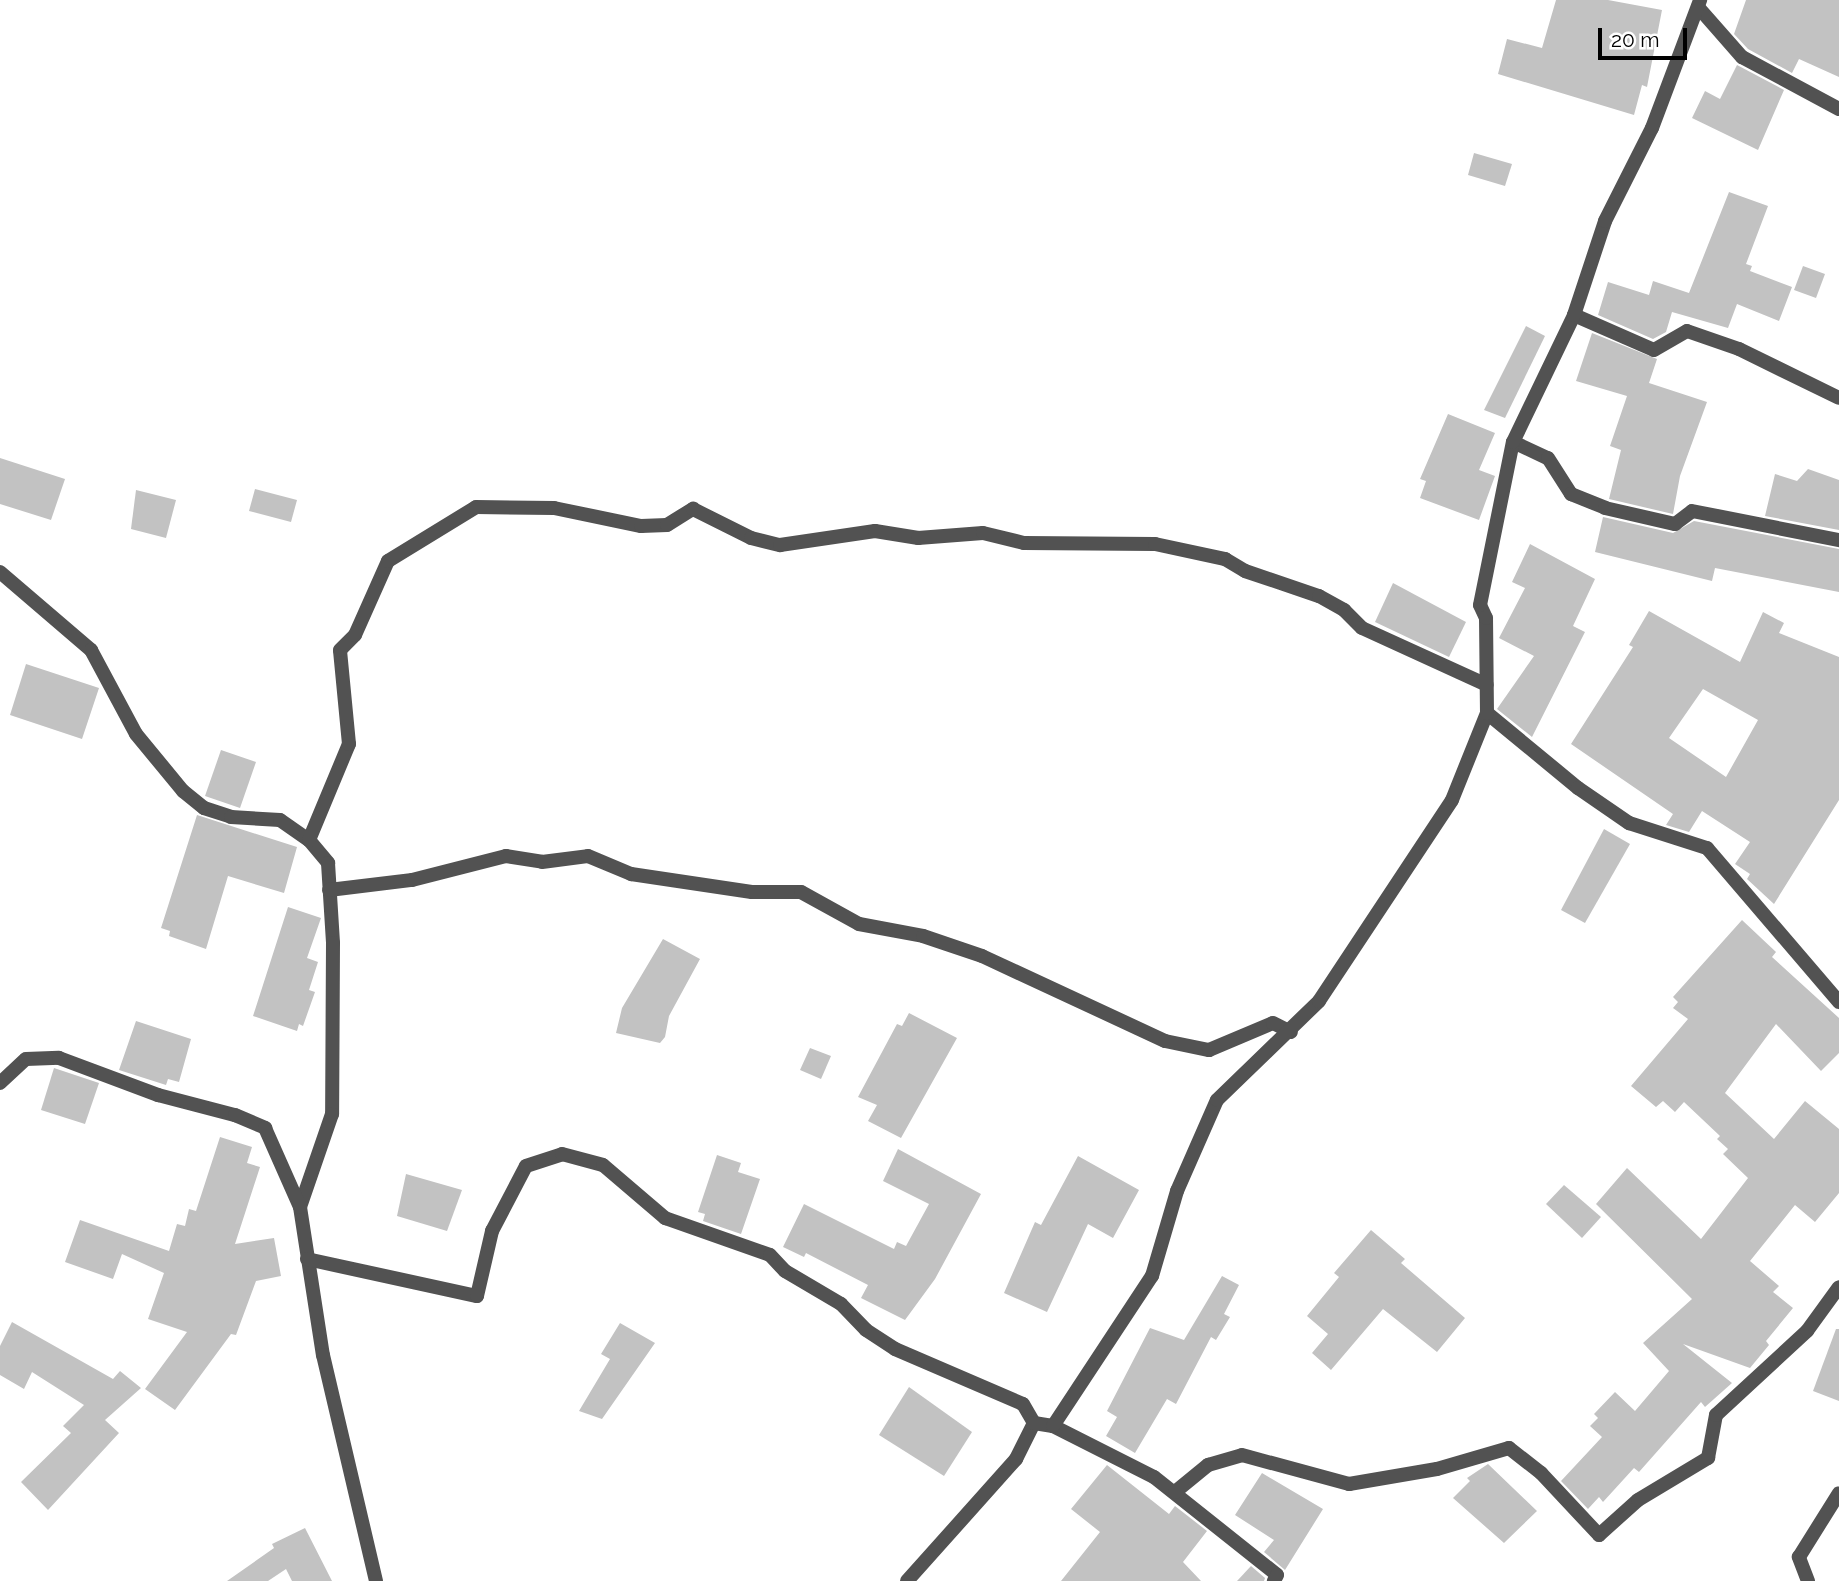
<!DOCTYPE html>
<style>
body{margin:0}
#map{position:relative;width:1839px;height:1581px;overflow:hidden;background:#fff;font-family:Raleway,sans-serif}
div>[style]{position:absolute}
[style*='--x']{left:calc(var(--x)*1px);top:calc(var(--y)*1px);width:calc(var(--w)*1px);rotate:calc(var(--a)*1deg)}
.building>*{inset:0;background:#c2c2c2}
.street>*{height:14px;margin:-7px;padding:0 7px;transform-origin:7px;border-radius:7px;background:#525252}
span{translate:-50% -50%;white-space:nowrap;text-align:center;line-height:1.15;-webkit-text-stroke:5px #fff;paint-order:stroke}
.scale{position:absolute;left:1598px;top:28px;width:89px;height:32px;box-sizing:border-box;border:4px solid #000;border-top:0;padding-left:9px;font-size:21px;line-height:24px;white-space:nowrap;color:#000;-webkit-text-stroke:5px #fff;paint-order:stroke}
</style>
<div id="map">
<div class="building">
<div style="clip-path:polygon(1556px 0,1608px 0,1662px 10px,1647px 87px,1642px 85px,1634px 115px,1498px 74px,1507px 39px,1542px 48px)"></div>
<div style="clip-path:polygon(1746px 0,1839px 0,1839px 77px,1799px 59px,1792px 73px,1748px 49px,1734px 34px)"></div>
<div style="clip-path:polygon(1737px 65px,1784px 90px,1758px 150px,1692px 118px,1705px 91px,1720px 99px)"></div>
<div style="clip-path:polygon(1474px 153px,1512px 164px,1505px 186px,1468px 175px)"></div>
<div style="clip-path:polygon(1729px 192px,1768px 206px,1746px 264px,1752px 266px,1750px 271px,1792px 287px,1779px 321px,1737px 304px,1728px 328px,1672px 312px,1666px 332px,1653px 339px,1598px 315px,1608px 282px,1649px 295px,1653px 281px,1689px 293px)"></div>
<div style="clip-path:polygon(1803px 266px,1825px 274px,1816px 298px,1794px 290px)"></div>
<div style="clip-path:polygon(1526px 326px,1545px 336px,1505px 418px,1484px 410px)"></div>
<div style="clip-path:polygon(1592px 333px,1657px 359px,1649px 383px,1707px 402px,1680px 476px,1673px 514px,1609px 499px,1621px 450px,1610px 446px,1627px 396px,1576px 381px)"></div>
<div style="clip-path:polygon(1448px 414px,1495px 433px,1479px 470px,1495px 476px,1479px 520px,1420px 498px,1426px 481px,1420px 479px)"></div>
<div style="clip-path:polygon(0 458px,65px 479px,51px 520px,0 504px)"></div>
<div style="clip-path:polygon(1808px 469px,1839px 480px,1839px 530px,1765px 516px,1775px 474px,1797px 481px)"></div>
<div style="clip-path:polygon(255px 489px,297px 500px,291px 522px,249px 511px)"></div>
<div style="clip-path:polygon(136px 490px,176px 500px,166px 538px,131px 529px)"></div>
<div style="clip-path:polygon(1603px 517px,1673px 533px,1694px 521px,1839px 549px,1839px 592px,1715px 568px,1712px 581px,1595px 552px)"></div>
<div style="clip-path:polygon(1530px 544px,1595px 579px,1573px 626px,1585px 632px,1532px 737px,1497px 709px,1534px 656px,1499px 638px,1525px 588px,1512px 582px)"></div>
<div style="clip-path:polygon(1393px 583px,1466px 622px,1449px 657px,1375px 622px)"></div>
<div style="clip-path:polygon(evenodd,1649px 611px,1740px 662px,1763px 612px,1784px 623px,1779px 633px,1839px 657px,1839px 800px,1774px 904px,1747px 879px,1750px 874px,1735px 864px,1750px 842px,1702px 811px,1689px 832px,1666px 825px,1673px 814px,1571px 744px,1633px 647px,1629px 645px,1649px 611px,1703px 689px,1758px 720px,1726px 777px,1669px 738px,1703px 689px)"></div>
<div style="clip-path:polygon(26px 664px,99px 688px,82px 739px,10px 715px)"></div>
<div style="clip-path:polygon(221px 750px,256px 762px,240px 808px,205px 796px)"></div>
<div style="clip-path:polygon(197px 815px,297px 847px,284px 893px,228px 876px,206px 949px,169px 936px,170px 931px,161px 928px)"></div>
<div style="clip-path:polygon(1604px 829px,1630px 844px,1585px 923px,1561px 910px)"></div>
<div style="clip-path:polygon(288px 907px,321px 918px,307px 958px,318px 962px,309px 990px,315px 992px,303px 1026px,299px 1024px,297px 1031px,253px 1016px)"></div>
<div style="clip-path:polygon(1742px 920px,1776px 952px,1772px 957px,1839px 1018px,1839px 1053px,1821px 1071px,1776px 1024px,1725px 1093px,1774px 1139px,1805px 1101px,1839px 1129px,1839px 1193px,1815px 1222px,1795px 1205px,1750px 1261px,1779px 1286px,1773px 1292px,1793px 1308px,1766px 1341px,1769px 1345px,1750px 1368px,1683px 1344px,1732px 1383px,1705px 1407px,1701px 1402px,1639px 1472px,1634px 1468px,1603px 1502px,1599px 1497px,1588px 1509px,1561px 1481px,1602px 1437px,1590px 1426px,1598px 1418px,1594px 1414px,1615px 1392px,1635px 1411px,1669px 1371px,1643px 1343px,1692px 1299px,1596px 1204px,1627px 1168px,1701px 1239px,1748px 1178px,1723px 1154px,1728px 1149px,1717px 1139px,1720px 1136px,1684px 1102px,1675px 1112px,1663px 1101px,1656px 1107px,1631px 1086px,1688px 1019px,1673px 1008px,1678px 1002px,1673px 997px)"></div>
<div style="clip-path:polygon(663px 939px,700px 959px,669px 1016px,665px 1037px,660px 1043px,616px 1033px,622px 1008px)"></div>
<div style="clip-path:polygon(909px 1013px,957px 1038px,901px 1138px,868px 1121px,877px 1105px,858px 1097px,897px 1024px,902px 1026px)"></div>
<div style="clip-path:polygon(136px 1021px,191px 1039px,179px 1082px,168px 1079px,166px 1085px,119px 1070px)"></div>
<div style="clip-path:polygon(810px 1048px,831px 1056px,821px 1079px,800px 1070px)"></div>
<div style="clip-path:polygon(54px 1068px,99px 1083px,85px 1124px,41px 1110px)"></div>
<div style="clip-path:polygon(220px 1137px,252px 1147px,247px 1163px,260px 1167px,235px 1244px,274px 1238px,281px 1276px,256px 1281px,236px 1335px,231px 1334px,175px 1410px,145px 1389px,187px 1332px,148px 1319px,164px 1273px,122px 1254px,113px 1279px,65px 1262px,80px 1220px,169px 1251px,177px 1224px,185px 1226px,189px 1209px,196px 1211px)"></div>
<div style="clip-path:polygon(898px 1149px,981px 1194px,935px 1279px,905px 1320px,861px 1298px,868px 1285px,806px 1253px,804px 1257px,783px 1247px,804px 1204px,894px 1249px,897px 1242px,906px 1246px,929px 1204px,883px 1181px)"></div>
<div style="clip-path:polygon(717px 1155px,741px 1163px,738px 1172px,760px 1179px,741px 1234px,703px 1221px,705px 1214px,698px 1212px)"></div>
<div style="clip-path:polygon(1078px 1156px,1139px 1190px,1113px 1238px,1088px 1224px,1047px 1312px,1004px 1293px,1035px 1222px,1041px 1225px)"></div>
<div style="clip-path:polygon(406px 1174px,462px 1190px,447px 1231px,397px 1216px)"></div>
<div style="clip-path:polygon(1564px 1185px,1601px 1217px,1582px 1238px,1546px 1204px)"></div>
<div style="clip-path:polygon(1371px 1230px,1405px 1259px,1401px 1263px,1465px 1318px,1437px 1352px,1383px 1309px,1331px 1370px,1312px 1353px,1328px 1334px,1307px 1316px,1339px 1277px,1334px 1273px)"></div>
<div style="clip-path:polygon(1222px 1276px,1239px 1285px,1224px 1314px,1230px 1317px,1216px 1340px,1211px 1337px,1176px 1404px,1167px 1399px,1135px 1453px,1106px 1436px,1117px 1417px,1107px 1411px,1150px 1328px,1184px 1340px)"></div>
<div style="clip-path:polygon(12px 1322px,113px 1379px,120px 1371px,141px 1388px,105px 1420px,119px 1433px,48px 1510px,21px 1482px,71px 1433px,63px 1426px,84px 1405px,32px 1372px,24px 1389px,0 1375px,0 1346px)"></div>
<div style="clip-path:polygon(620px 1323px,655px 1343px,602px 1419px,579px 1411px,610px 1359px,601px 1354px)"></div>
<div style="clip-path:polygon(1836px 1329px,1839px 1329px,1839px 1401px,1813px 1391px)"></div>
<div style="clip-path:polygon(909px 1387px,972px 1432px,944px 1476px,879px 1435px)"></div>
<div style="clip-path:polygon(1488px 1464px,1537px 1511px,1504px 1543px,1453px 1498px,1470px 1481px,1467px 1478px)"></div>
<div style="clip-path:polygon(1107px 1465px,1169px 1514px,1175px 1506px,1207px 1531px,1183px 1562px,1201px 1581px,1061px 1581px,1100px 1532px,1071px 1509px)"></div>
<div style="clip-path:polygon(1262px 1473px,1323px 1509px,1285px 1570px,1264px 1552px,1274px 1540px,1235px 1515px)"></div>
<div style="clip-path:polygon(305px 1528px,332px 1581px,292px 1581px,286px 1569px,268px 1581px,227px 1581px,274px 1548px,272px 1544px)"></div>
<div style="clip-path:polygon(1251px 1566px,1265px 1578px,1264px 1581px,1237px 1581px)"></div>
</div>
<div class="street">
<div style="--x:1698;--y:7;--w:67;--a:48.7"></div>
<div style="--x:1742;--y:57;--w:110;--a:28.2"></div>
<div style="--x:1574;--y:315;--w:87;--a:23.6"></div>
<div style="--x:1654;--y:350;--w:38;--a:-30"></div>
<div style="--x:1687;--y:331;--w:55;--a:19.1"></div>
<div style="--x:1739;--y:349;--w:111;--a:26.1"></div>
<div style="--x:1513;--y:442;--w:38;--a:25"></div>
<div style="--x:1548;--y:458;--w:43;--a:57.4"></div>
<div style="--x:1571;--y:494;--w:37;--a:22"></div>
<div style="--x:1605;--y:508;--w:72;--a:12.9"></div>
<div style="--x:1675;--y:524;--w:21;--a:-37"></div>
<div style="--x:1692;--y:511;--w:150;--a:11.2"></div>
<div style="--x:0;--y:572;--w:120;--a:40.6"></div>
<div style="--x:91;--y:650;--w:95;--a:61.8"></div>
<div style="--x:136;--y:734;--w:74;--a:50.5"></div>
<div style="--x:183;--y:791;--w:27;--a:39"></div>
<div style="--x:204;--y:808;--w:28;--a:18"></div>
<div style="--x:231;--y:817;--w:49;--a:3.5"></div>
<div style="--x:280;--y:820;--w:35;--a:35"></div>
<div style="--x:309;--y:840;--w:30;--a:50"></div>
<div style="--x:328;--y:863;--w:80;--a:86.4"></div>
<div style="--x:333;--y:943;--w:171;--a:90.3"></div>
<div style="--x:332;--y:1114;--w:98;--a:109"></div>
<div style="--x:300;--y:1207;--w:150;--a:81.2"></div>
<div style="--x:323;--y:1355;--w:232;--a:76.8"></div>
<div style="--x:1487;--y:713;--w:118;--a:39.5"></div>
<div style="--x:1578;--y:788;--w:62;--a:34.5"></div>
<div style="--x:1629;--y:823;--w:82;--a:17.8"></div>
<div style="--x:1707;--y:848;--w:203;--a:49.4"></div>
<div style="--x:309;--y:840;--w:104;--a:-67.4"></div>
<div style="--x:349;--y:744;--w:94;--a:-95.5"></div>
<div style="--x:340;--y:650;--w:21;--a:-45"></div>
<div style="--x:355;--y:635;--w:81;--a:-66"></div>
<div style="--x:388;--y:561;--w:103;--a:-31.5"></div>
<div style="--x:476;--y:507;--w:78;--a:0.7"></div>
<div style="--x:554;--y:508;--w:89;--a:11.7"></div>
<div style="--x:641;--y:526;--w:26;--a:-2"></div>
<div style="--x:667;--y:525;--w:31;--a:-32"></div>
<div style="--x:693;--y:509;--w:65;--a:26.6"></div>
<div style="--x:751;--y:538;--w:30;--a:14"></div>
<div style="--x:780;--y:545;--w:96;--a:-8.4"></div>
<div style="--x:875;--y:531;--w:44;--a:9.2"></div>
<div style="--x:918;--y:538;--w:65;--a:-4.4"></div>
<div style="--x:983;--y:533;--w:42;--a:13.7"></div>
<div style="--x:1024;--y:543;--w:131;--a:0.4"></div>
<div style="--x:1155;--y:544;--w:72;--a:12.1"></div>
<div style="--x:1225;--y:559;--w:23;--a:31"></div>
<div style="--x:1245;--y:571;--w:78;--a:18.7"></div>
<div style="--x:1319;--y:596;--w:29;--a:29"></div>
<div style="--x:1344;--y:610;--w:25;--a:45"></div>
<div style="--x:1362;--y:628;--w:137;--a:24.5"></div>
<div style="--x:329;--y:890;--w:84;--a:-6.9"></div>
<div style="--x:412;--y:880;--w:97;--a:-14.3"></div>
<div style="--x:506;--y:856;--w:36;--a:9"></div>
<div style="--x:542;--y:862;--w:46;--a:-7.4"></div>
<div style="--x:588;--y:856;--w:47;--a:22.7"></div>
<div style="--x:631;--y:874;--w:122;--a:8.5"></div>
<div style="--x:752;--y:892;--w:49;--a:0"></div>
<div style="--x:801;--y:892;--w:66;--a:28.9"></div>
<div style="--x:859;--y:924;--w:65;--a:10.6"></div>
<div style="--x:923;--y:936;--w:62;--a:18.7"></div>
<div style="--x:982;--y:956;--w:202;--a:24.9"></div>
<div style="--x:1165;--y:1041;--w:45;--a:11.6"></div>
<div style="--x:1209;--y:1050;--w:69;--a:-22.9"></div>
<div style="--x:1273;--y:1023;--w:20;--a:27"></div>
<div style="--x:0;--y:1083;--w:35;--a:-43"></div>
<div style="--x:26;--y:1059;--w:33;--a:-2"></div>
<div style="--x:59;--y:1058;--w:106;--a:20.5"></div>
<div style="--x:158;--y:1095;--w:80;--a:14.6"></div>
<div style="--x:235;--y:1115;--w:33;--a:23"></div>
<div style="--x:265;--y:1128;--w:86;--a:66.1"></div>
<div style="--x:307;--y:1259;--w:174;--a:12.3"></div>
<div style="--x:477;--y:1296;--w:67;--a:-77"></div>
<div style="--x:492;--y:1231;--w:73;--a:-62.4"></div>
<div style="--x:526;--y:1166;--w:38;--a:-18"></div>
<div style="--x:562;--y:1154;--w:42;--a:15"></div>
<div style="--x:603;--y:1165;--w:82;--a:40.5"></div>
<div style="--x:665;--y:1218;--w:111;--a:19.4"></div>
<div style="--x:770;--y:1255;--w:22;--a:47"></div>
<div style="--x:785;--y:1271;--w:65;--a:30.5"></div>
<div style="--x:841;--y:1304;--w:36;--a:46"></div>
<div style="--x:866;--y:1330;--w:35;--a:33"></div>
<div style="--x:895;--y:1349;--w:139;--a:23.3"></div>
<div style="--x:1023;--y:1404;--w:22;--a:60"></div>
<div style="--x:1053;--y:1426;--w:113;--a:26.8"></div>
<div style="--x:1154;--y:1477;--w:157;--a:38.5"></div>
<div style="--x:1277;--y:1575;--w:7;--a:117"></div>
<div style="--x:1175;--y:1492;--w:43;--a:-39.3"></div>
<div style="--x:1208;--y:1465;--w:35;--a:-16"></div>
<div style="--x:1242;--y:1455;--w:111;--a:15.2"></div>
<div style="--x:1349;--y:1484;--w:89;--a:-9.7"></div>
<div style="--x:1437;--y:1469;--w:75;--a:-16.3"></div>
<div style="--x:1509;--y:1448;--w:41;--a:38"></div>
<div style="--x:1541;--y:1473;--w:85;--a:46.9"></div>
<div style="--x:1599;--y:1535;--w:52;--a:-41.9"></div>
<div style="--x:1638;--y:1500;--w:82;--a:-31"></div>
<div style="--x:1708;--y:1458;--w:44;--a:-79.5"></div>
<div style="--x:1716;--y:1415;--w:124;--a:-42.7"></div>
<div style="--x:1807;--y:1331;--w:54;--a:-54"></div>
<div style="--x:907;--y:1581;--w:164;--a:-48.2"></div>
<div style="--x:1016;--y:1459;--w:40;--a:-63.4"></div>
<div style="--x:1034;--y:1423;--w:19;--a:9"></div>
<div style="--x:1053;--y:1426;--w:180;--a:-56.6"></div>
<div style="--x:1152;--y:1276;--w:89;--a:-73.6"></div>
<div style="--x:1177;--y:1191;--w:99;--a:-66.3"></div>
<div style="--x:1217;--y:1100;--w:142;--a:-44.1"></div>
<div style="--x:1319;--y:1001;--w:241;--a:-56.5"></div>
<div style="--x:1452;--y:800;--w:94;--a:-68.1"></div>
<div style="--x:1487;--y:713;--w:95;--a:-90.6"></div>
<div style="--x:1486;--y:618;--w:14;--a:-115"></div>
<div style="--x:1480;--y:605;--w:166;--a:-78.6"></div>
<div style="--x:1513;--y:442;--w:141;--a:-64.3"></div>
<div style="--x:1574;--y:315;--w:99;--a:-71.7"></div>
<div style="--x:1605;--y:221;--w:104;--a:-63.2"></div>
<div style="--x:1652;--y:128;--w:137;--a:-69.4"></div>
<div style="--x:1808;--y:1581;--w:26;--a:-111"></div>
<div style="--x:1799;--y:1557;--w:75;--a:-58"></div>
</div>
<div class="scale">20 m</div>
</div>
